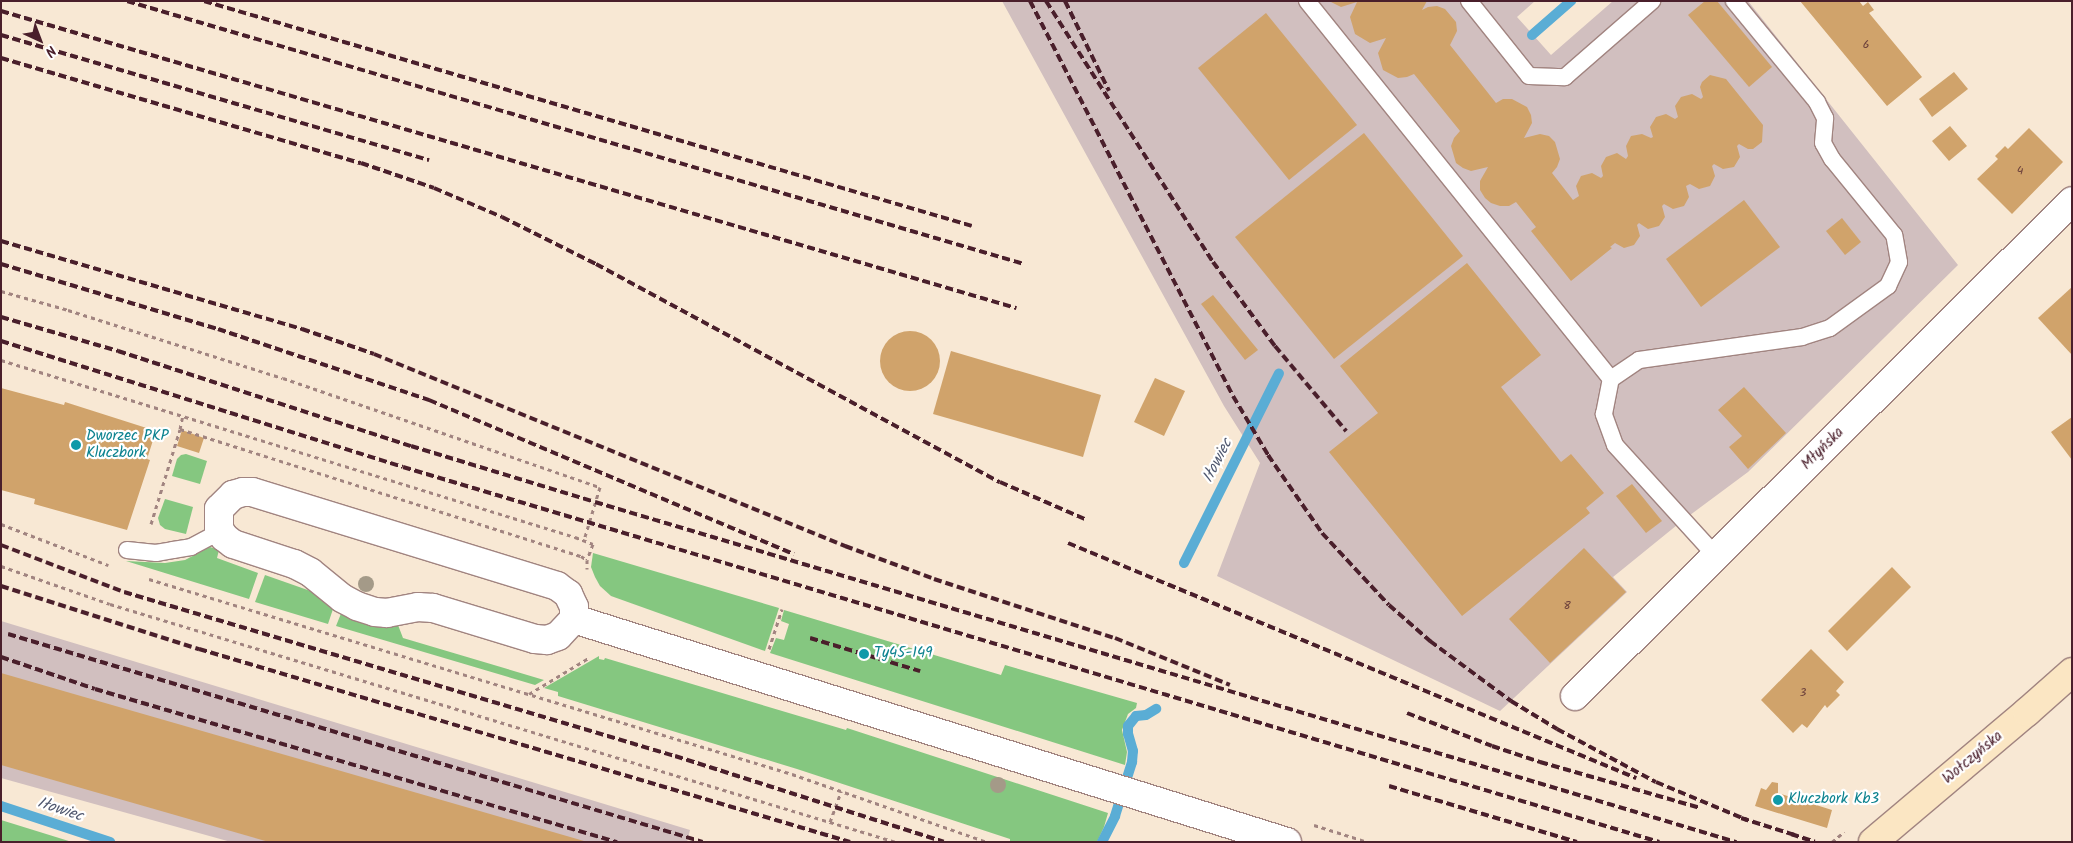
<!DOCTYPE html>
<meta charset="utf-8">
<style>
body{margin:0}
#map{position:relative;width:2073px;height:843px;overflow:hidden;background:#f8e8d4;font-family:Kalam,sans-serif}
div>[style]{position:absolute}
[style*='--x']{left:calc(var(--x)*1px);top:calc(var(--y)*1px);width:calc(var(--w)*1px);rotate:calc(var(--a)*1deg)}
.industrial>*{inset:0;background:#d1bfbf}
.green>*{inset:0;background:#85c780}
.stream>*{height:10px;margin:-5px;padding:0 5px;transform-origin:5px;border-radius:5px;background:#5aadd5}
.building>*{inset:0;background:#d0a36b}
.round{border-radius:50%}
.path>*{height:3px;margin-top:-1.5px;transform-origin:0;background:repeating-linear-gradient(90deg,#a18480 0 4px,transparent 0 8px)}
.roads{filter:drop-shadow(1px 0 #a18480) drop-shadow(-1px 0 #a18480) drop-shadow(0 1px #a18480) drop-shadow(0 -1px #a18480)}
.lane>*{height:16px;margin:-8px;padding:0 8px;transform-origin:8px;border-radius:8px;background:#fff}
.street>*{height:28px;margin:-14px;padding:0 14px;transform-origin:14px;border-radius:14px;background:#fff}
.secondary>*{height:28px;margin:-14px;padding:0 14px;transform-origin:14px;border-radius:14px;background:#fbe6c3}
.rail>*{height:4px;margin-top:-2px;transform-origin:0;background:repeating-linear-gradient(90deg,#4a1f2b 0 8px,transparent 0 12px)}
.trees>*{width:16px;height:16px;margin:-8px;border-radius:50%;background:#a49a88}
.dots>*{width:14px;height:14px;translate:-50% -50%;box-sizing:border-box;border:2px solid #fff;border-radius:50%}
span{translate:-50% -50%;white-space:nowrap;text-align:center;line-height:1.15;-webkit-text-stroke:4.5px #fff;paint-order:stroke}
.number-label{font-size:12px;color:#6c403b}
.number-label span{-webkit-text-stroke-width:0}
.culture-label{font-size:15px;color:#0d838f}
.left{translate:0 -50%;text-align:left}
.street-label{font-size:15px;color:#4a1f2b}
.water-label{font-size:16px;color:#50586f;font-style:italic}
.frame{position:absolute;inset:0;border:2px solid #4a1f2b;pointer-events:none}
.north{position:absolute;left:15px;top:15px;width:50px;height:50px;-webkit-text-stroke:4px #fff;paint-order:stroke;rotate:137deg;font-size:14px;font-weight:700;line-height:20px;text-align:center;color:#4a1f2b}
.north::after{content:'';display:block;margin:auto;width:18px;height:22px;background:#4a1f2b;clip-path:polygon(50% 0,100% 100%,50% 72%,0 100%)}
</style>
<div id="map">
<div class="industrial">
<div style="clip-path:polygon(1002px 1px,1535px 1px,1517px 17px,1551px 55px,1613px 1px,1748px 1px,1958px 265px,1748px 472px,1682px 521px,1613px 577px,1627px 592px,1500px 711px,1217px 576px,1260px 463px,1224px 406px)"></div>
<div style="clip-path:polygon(1px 621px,690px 830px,687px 842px,231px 842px,1px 778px)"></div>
</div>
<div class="green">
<div style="clip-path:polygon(186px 454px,207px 461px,200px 484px,172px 476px,177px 459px,181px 455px)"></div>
<div style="clip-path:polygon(165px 499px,193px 507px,186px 534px,165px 529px,160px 525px,158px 518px)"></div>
<div style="clip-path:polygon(210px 547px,219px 550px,217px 558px,258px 573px,249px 599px,126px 561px,165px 563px,185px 560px)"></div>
<div style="clip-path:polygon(593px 553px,779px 608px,765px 651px,611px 596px,600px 586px,595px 577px,591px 567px)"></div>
<div style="clip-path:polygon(265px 575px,319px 594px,334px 606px,328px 624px,255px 602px)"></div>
<div style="clip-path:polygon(784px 610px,1001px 675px,1005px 665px,1137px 703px,1136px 708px,1128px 714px,1122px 730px,1127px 752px,1125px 765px,770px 653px,776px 638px,784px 640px,789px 624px,781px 621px)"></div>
<div style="clip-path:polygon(342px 611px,398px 625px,403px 638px,544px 680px,535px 685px,336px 626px)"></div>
<div style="clip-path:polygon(599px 656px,599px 659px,604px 660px,605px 658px,846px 730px,847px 728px,1108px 813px,1104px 827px,1097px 842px,1010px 842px,1010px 839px,797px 769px,558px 696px,558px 692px,544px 688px)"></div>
<div style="clip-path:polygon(1px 820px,72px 842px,1px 842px)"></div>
</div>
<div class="stream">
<div style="--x:1532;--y:35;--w:52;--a:-41.1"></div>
<div style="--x:1184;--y:563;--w:212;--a:-63.4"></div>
<div style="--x:1;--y:806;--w:115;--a:18.3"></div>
<div style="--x:1102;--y:842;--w:29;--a:-63"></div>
<div style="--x:1115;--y:816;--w:57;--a:-72.5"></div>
<div style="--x:1132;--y:762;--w:11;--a:-85"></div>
<div style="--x:1133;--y:751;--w:18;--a:-106"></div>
<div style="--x:1128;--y:734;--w:8;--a:-90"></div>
<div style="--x:1128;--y:726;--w:13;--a:-51"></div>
<div style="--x:1136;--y:716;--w:10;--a:-6"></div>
<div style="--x:1146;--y:715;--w:12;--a:-31"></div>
</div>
<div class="building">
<div style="clip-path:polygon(1329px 1px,1427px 1px,1422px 10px,1428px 7px,1437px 6px,1445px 9px,1456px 22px,1457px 31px,1450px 45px,1496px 103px,1503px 99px,1512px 99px,1527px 107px,1531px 115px,1532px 123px,1524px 138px,1540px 134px,1549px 136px,1555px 142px,1560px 159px,1557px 167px,1552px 173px,1573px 200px,1579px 196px,1576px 186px,1581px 176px,1592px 173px,1601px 178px,1603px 176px,1601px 166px,1606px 157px,1617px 153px,1626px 159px,1628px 156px,1626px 146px,1631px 136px,1642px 134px,1651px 138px,1653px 137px,1650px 127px,1656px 117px,1666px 114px,1675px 119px,1678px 117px,1675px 106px,1681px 97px,1692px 94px,1701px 99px,1703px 97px,1700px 87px,1702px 82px,1710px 75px,1726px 79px,1763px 125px,1762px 142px,1753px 149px,1748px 149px,1739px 144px,1737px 146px,1740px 157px,1734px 167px,1723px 169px,1714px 164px,1712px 166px,1715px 176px,1710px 186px,1699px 189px,1690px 184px,1686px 186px,1689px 197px,1684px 206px,1673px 209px,1664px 204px,1662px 206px,1665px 217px,1659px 226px,1648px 229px,1639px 223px,1637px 225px,1640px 236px,1634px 245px,1624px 248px,1615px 243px,1610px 247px,1612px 248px,1571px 281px,1531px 231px,1536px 227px,1516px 202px,1509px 206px,1500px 206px,1491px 203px,1485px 198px,1480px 190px,1480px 181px,1488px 167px,1471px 171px,1463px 168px,1456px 163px,1451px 146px,1454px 138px,1460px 131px,1414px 74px,1407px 77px,1398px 78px,1383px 70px,1378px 53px,1386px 38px,1370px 43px,1355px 34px,1350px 17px,1357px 2px,1341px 7px)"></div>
<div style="clip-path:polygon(1705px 1px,1717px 1px,1772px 67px,1749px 87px,1688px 15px)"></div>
<div style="clip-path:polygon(1800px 1px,1859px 1px,1863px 6px,1868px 2px,1874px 10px,1869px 13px,1922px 77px,1887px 106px)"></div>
<div style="clip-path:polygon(1266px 13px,1357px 125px,1289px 180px,1198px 68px)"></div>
<div style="clip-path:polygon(1954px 72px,1968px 89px,1932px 117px,1919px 99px)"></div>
<div style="clip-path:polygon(1950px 126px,1967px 146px,1949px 161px,1932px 141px)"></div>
<div style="clip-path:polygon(2029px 128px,2063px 162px,2012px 214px,1977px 179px,1998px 159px,1995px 156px,2005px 146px,2008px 149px)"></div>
<div style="clip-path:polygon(1364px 133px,1463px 256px,1334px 359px,1235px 237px)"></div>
<div style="clip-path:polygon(1744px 200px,1780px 247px,1701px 307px,1666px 259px)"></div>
<div style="clip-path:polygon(1842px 218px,1861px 242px,1845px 255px,1826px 231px)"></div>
<div style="clip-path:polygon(1467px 263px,1541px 355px,1501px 387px,1561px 462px,1571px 454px,1604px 493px,1586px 508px,1590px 513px,1462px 616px,1329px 452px,1378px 413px,1340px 366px)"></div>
<div style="clip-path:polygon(2072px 287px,2072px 355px,2038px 318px)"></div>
<div style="clip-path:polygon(1213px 295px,1258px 350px,1245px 360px,1201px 304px)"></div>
<div class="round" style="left:880px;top:331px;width:60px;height:60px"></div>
<div style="clip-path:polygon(951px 351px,1101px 395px,1083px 457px,933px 414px)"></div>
<div style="clip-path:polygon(1155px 378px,1185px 391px,1164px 436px,1134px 422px)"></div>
<div style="clip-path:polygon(1744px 387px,1786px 433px,1748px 469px,1729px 447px,1742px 436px,1718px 410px)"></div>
<div style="clip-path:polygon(1px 388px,64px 405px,65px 402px,156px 431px,147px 459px,150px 460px,127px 530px,34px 504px,35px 499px,1px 490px)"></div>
<div style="clip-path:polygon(2072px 417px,2072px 460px,2051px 432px)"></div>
<div style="clip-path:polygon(182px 430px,204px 438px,199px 453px,177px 446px)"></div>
<div style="clip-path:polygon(1632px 484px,1662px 521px,1646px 533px,1616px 496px)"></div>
<div style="clip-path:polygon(1584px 548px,1626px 592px,1550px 663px,1509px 619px)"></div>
<div style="clip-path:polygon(1892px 567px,1911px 587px,1847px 651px,1828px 631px)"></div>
<div style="clip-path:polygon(1811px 649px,1844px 682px,1836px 691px,1840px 695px,1827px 708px,1825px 705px,1807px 728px,1802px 724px,1793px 733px,1761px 700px)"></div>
<div style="clip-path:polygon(1px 673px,584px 841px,584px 842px,269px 842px,1px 765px)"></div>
<div style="clip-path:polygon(1772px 782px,1778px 783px,1778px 793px,1832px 810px,1827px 828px,1755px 806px,1761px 788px,1766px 790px)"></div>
</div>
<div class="path">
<div style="--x:1;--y:291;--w:70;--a:15.8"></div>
<div style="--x:68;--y:310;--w:225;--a:17.6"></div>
<div style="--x:283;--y:378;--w:335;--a:19"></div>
<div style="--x:600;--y:487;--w:55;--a:106.8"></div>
<div style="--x:1;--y:360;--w:601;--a:17.14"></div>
<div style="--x:575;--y:537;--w:19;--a:21"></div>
<div style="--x:593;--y:544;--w:17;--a:111"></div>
<div style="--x:180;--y:429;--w:14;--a:-78"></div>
<div style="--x:1;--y:524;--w:115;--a:21"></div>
<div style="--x:151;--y:524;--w:99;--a:-73"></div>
<div style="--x:180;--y:429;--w:421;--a:17.6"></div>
<div style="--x:581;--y:556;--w:7;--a:34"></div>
<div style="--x:587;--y:560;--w:9;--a:90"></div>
<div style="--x:1;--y:566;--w:115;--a:19.2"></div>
<div style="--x:110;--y:604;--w:821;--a:16.85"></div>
<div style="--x:149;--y:579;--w:672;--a:16.87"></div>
<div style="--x:792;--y:774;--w:207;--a:19.2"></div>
<div style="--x:769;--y:649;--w:42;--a:-72"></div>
<div style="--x:529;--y:694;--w:71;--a:-31.2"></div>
<div style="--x:830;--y:822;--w:33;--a:-70"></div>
<div style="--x:1314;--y:825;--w:57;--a:17.5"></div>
<div style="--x:1832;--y:842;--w:16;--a:-40"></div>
</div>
<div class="roads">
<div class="lane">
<div style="--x:1307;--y:1;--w:485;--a:51.2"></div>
<div style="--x:1469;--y:1;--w:96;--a:51.3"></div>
<div style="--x:1529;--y:76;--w:36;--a:2"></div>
<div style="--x:1565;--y:77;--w:116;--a:-41.1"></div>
<div style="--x:127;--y:550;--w:29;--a:6"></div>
<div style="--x:156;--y:553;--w:17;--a:-10"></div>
<div style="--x:173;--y:550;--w:18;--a:-9"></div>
<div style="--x:191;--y:547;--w:34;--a:-28"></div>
<div style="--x:1716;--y:556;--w:150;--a:-132.3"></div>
<div style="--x:1615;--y:445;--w:33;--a:-110"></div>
<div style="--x:1604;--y:414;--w:36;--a:-79"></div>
<div style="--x:1611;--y:379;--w:34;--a:-34"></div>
<div style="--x:1639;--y:360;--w:165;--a:-8"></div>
<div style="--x:1802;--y:337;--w:29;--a:-18"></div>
<div style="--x:1830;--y:328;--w:72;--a:-35.9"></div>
<div style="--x:1888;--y:286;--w:26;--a:-65"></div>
<div style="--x:1899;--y:262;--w:27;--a:-100"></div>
<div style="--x:1894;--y:235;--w:98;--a:-129.2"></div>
<div style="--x:1832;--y:159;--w:18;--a:-119"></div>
<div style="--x:1823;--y:143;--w:25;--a:-85"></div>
<div style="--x:1825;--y:118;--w:18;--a:-117"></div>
<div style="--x:1817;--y:102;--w:131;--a:-129.4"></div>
</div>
<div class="street">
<div style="--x:243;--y:492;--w:9;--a:0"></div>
<div style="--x:252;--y:492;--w:319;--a:17.1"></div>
<div style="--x:557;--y:586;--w:14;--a:36"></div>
<div style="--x:568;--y:594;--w:14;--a:65"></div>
<div style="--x:574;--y:607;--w:12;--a:90"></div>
<div style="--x:574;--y:619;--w:23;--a:133"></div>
<div style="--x:558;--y:636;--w:12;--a:160"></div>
<div style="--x:547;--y:640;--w:12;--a:-175"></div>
<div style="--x:535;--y:639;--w:107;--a:-163.1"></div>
<div style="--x:433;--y:608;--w:15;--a:-176"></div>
<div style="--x:418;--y:607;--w:32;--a:169"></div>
<div style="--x:387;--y:613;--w:12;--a:-175"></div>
<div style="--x:375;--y:612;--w:19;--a:-162"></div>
<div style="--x:357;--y:606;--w:17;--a:-152"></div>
<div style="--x:342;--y:598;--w:41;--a:-140.9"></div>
<div style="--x:310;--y:572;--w:18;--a:-153"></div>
<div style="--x:294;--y:564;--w:64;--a:-161.8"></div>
<div style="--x:233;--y:544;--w:11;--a:-142"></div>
<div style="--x:224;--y:537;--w:9;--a:-122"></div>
<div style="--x:219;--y:529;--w:20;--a:-90"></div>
<div style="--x:219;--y:509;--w:20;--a:-45"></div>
<div style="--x:233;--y:495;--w:10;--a:-17"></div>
<div style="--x:574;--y:619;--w:747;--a:17.37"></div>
<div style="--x:1575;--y:696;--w:701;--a:-44.88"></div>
</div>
<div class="secondary">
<div style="--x:1873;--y:842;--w:202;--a:-40.2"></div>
<div style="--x:2027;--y:712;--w:60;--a:-41.6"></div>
</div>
</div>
<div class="rail">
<div style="--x:127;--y:1;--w:935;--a:16.34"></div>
<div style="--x:204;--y:1;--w:800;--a:16.33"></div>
<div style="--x:1030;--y:1;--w:444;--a:62.8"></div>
<div style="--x:1233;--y:396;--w:69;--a:59.3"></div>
<div style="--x:1268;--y:455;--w:95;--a:55.3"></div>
<div style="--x:1322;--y:533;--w:98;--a:47.1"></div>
<div style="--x:1389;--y:605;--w:55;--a:41.3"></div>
<div style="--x:1430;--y:641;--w:101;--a:36.5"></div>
<div style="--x:1511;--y:701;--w:54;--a:31.3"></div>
<div style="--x:1557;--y:729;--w:112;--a:28.2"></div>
<div style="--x:1656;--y:782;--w:99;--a:22.7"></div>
<div style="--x:1046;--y:1;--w:310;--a:57.4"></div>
<div style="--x:1213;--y:262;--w:104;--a:53.6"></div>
<div style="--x:1275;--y:346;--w:111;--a:50.1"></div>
<div style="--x:1065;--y:1;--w:100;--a:63.9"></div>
<div style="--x:1;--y:11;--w:1058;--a:16.31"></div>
<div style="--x:1;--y:35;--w:446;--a:16.3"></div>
<div style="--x:1;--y:58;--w:375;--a:16.3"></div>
<div style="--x:361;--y:163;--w:77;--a:18.9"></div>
<div style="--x:434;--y:188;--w:74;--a:23.1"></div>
<div style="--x:502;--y:217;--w:105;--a:26.6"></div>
<div style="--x:596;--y:264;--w:459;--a:28.4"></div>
<div style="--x:1000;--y:482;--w:95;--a:23.6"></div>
<div style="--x:1;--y:241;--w:314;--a:16.3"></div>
<div style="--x:302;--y:329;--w:76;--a:19.1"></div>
<div style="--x:374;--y:354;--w:509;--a:22.18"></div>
<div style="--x:845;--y:546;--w:95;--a:20.3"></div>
<div style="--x:934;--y:579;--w:190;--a:18.1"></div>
<div style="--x:1115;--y:638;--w:124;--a:22.2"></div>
<div style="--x:1;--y:264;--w:227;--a:16.7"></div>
<div style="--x:218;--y:329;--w:223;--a:18.6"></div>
<div style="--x:429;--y:400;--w:396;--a:22.9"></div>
<div style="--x:1;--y:317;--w:122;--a:16.2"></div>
<div style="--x:118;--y:351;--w:308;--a:18"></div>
<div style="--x:411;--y:446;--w:192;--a:16.9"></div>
<div style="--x:595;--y:502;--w:1191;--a:16.59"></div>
<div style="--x:1;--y:341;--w:421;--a:17.4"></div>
<div style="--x:403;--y:467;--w:1311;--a:16.62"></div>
<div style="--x:1068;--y:543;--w:615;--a:22.48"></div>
<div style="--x:1;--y:545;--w:132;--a:20.9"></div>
<div style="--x:124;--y:592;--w:575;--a:16.58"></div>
<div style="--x:675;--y:756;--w:282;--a:17.7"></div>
<div style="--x:1;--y:586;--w:208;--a:17.7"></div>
<div style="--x:199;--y:649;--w:679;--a:16.51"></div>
<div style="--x:8;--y:634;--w:725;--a:16.66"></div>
<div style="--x:810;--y:638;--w:115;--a:16.7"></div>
<div style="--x:1;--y:657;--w:99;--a:18.8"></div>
<div style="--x:95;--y:689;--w:544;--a:16.34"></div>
<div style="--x:1407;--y:713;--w:91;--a:21.2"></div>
<div style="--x:1492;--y:746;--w:51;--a:18.4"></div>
<div style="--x:1540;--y:762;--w:166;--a:16"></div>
<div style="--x:1389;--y:786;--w:196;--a:16.6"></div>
<div style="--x:1741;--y:818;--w:60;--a:17.5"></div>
<div style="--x:1791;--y:834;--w:25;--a:18"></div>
</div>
<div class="trees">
<div style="left:366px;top:584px"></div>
<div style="left:998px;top:785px"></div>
</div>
<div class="dots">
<div style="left:76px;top:445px;background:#0f9aa8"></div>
<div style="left:864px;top:654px;background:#0f9aa8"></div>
<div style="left:1778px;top:800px;background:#0f9aa8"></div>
</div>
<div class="number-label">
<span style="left:1866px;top:45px">6</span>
<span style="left:2020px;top:171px">4</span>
<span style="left:1567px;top:606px">8</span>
<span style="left:1803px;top:693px">3</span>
</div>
<div class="culture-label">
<span class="left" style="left:86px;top:445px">Dworzec PKP<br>Kluczbork</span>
<span class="left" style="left:874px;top:654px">Ty45-149</span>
<span class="left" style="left:1788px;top:800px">Kluczbork Kb3</span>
</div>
<div class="street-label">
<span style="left:1823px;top:449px;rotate:-45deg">Młyńska</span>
<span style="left:1973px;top:758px;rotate:-40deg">Wołczyńska</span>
</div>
<div class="water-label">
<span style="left:1218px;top:461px;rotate:-63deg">Iłowiec</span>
<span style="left:60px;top:810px;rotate:18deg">Iłowiec</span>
</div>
<div class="frame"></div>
<div class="north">N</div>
</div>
